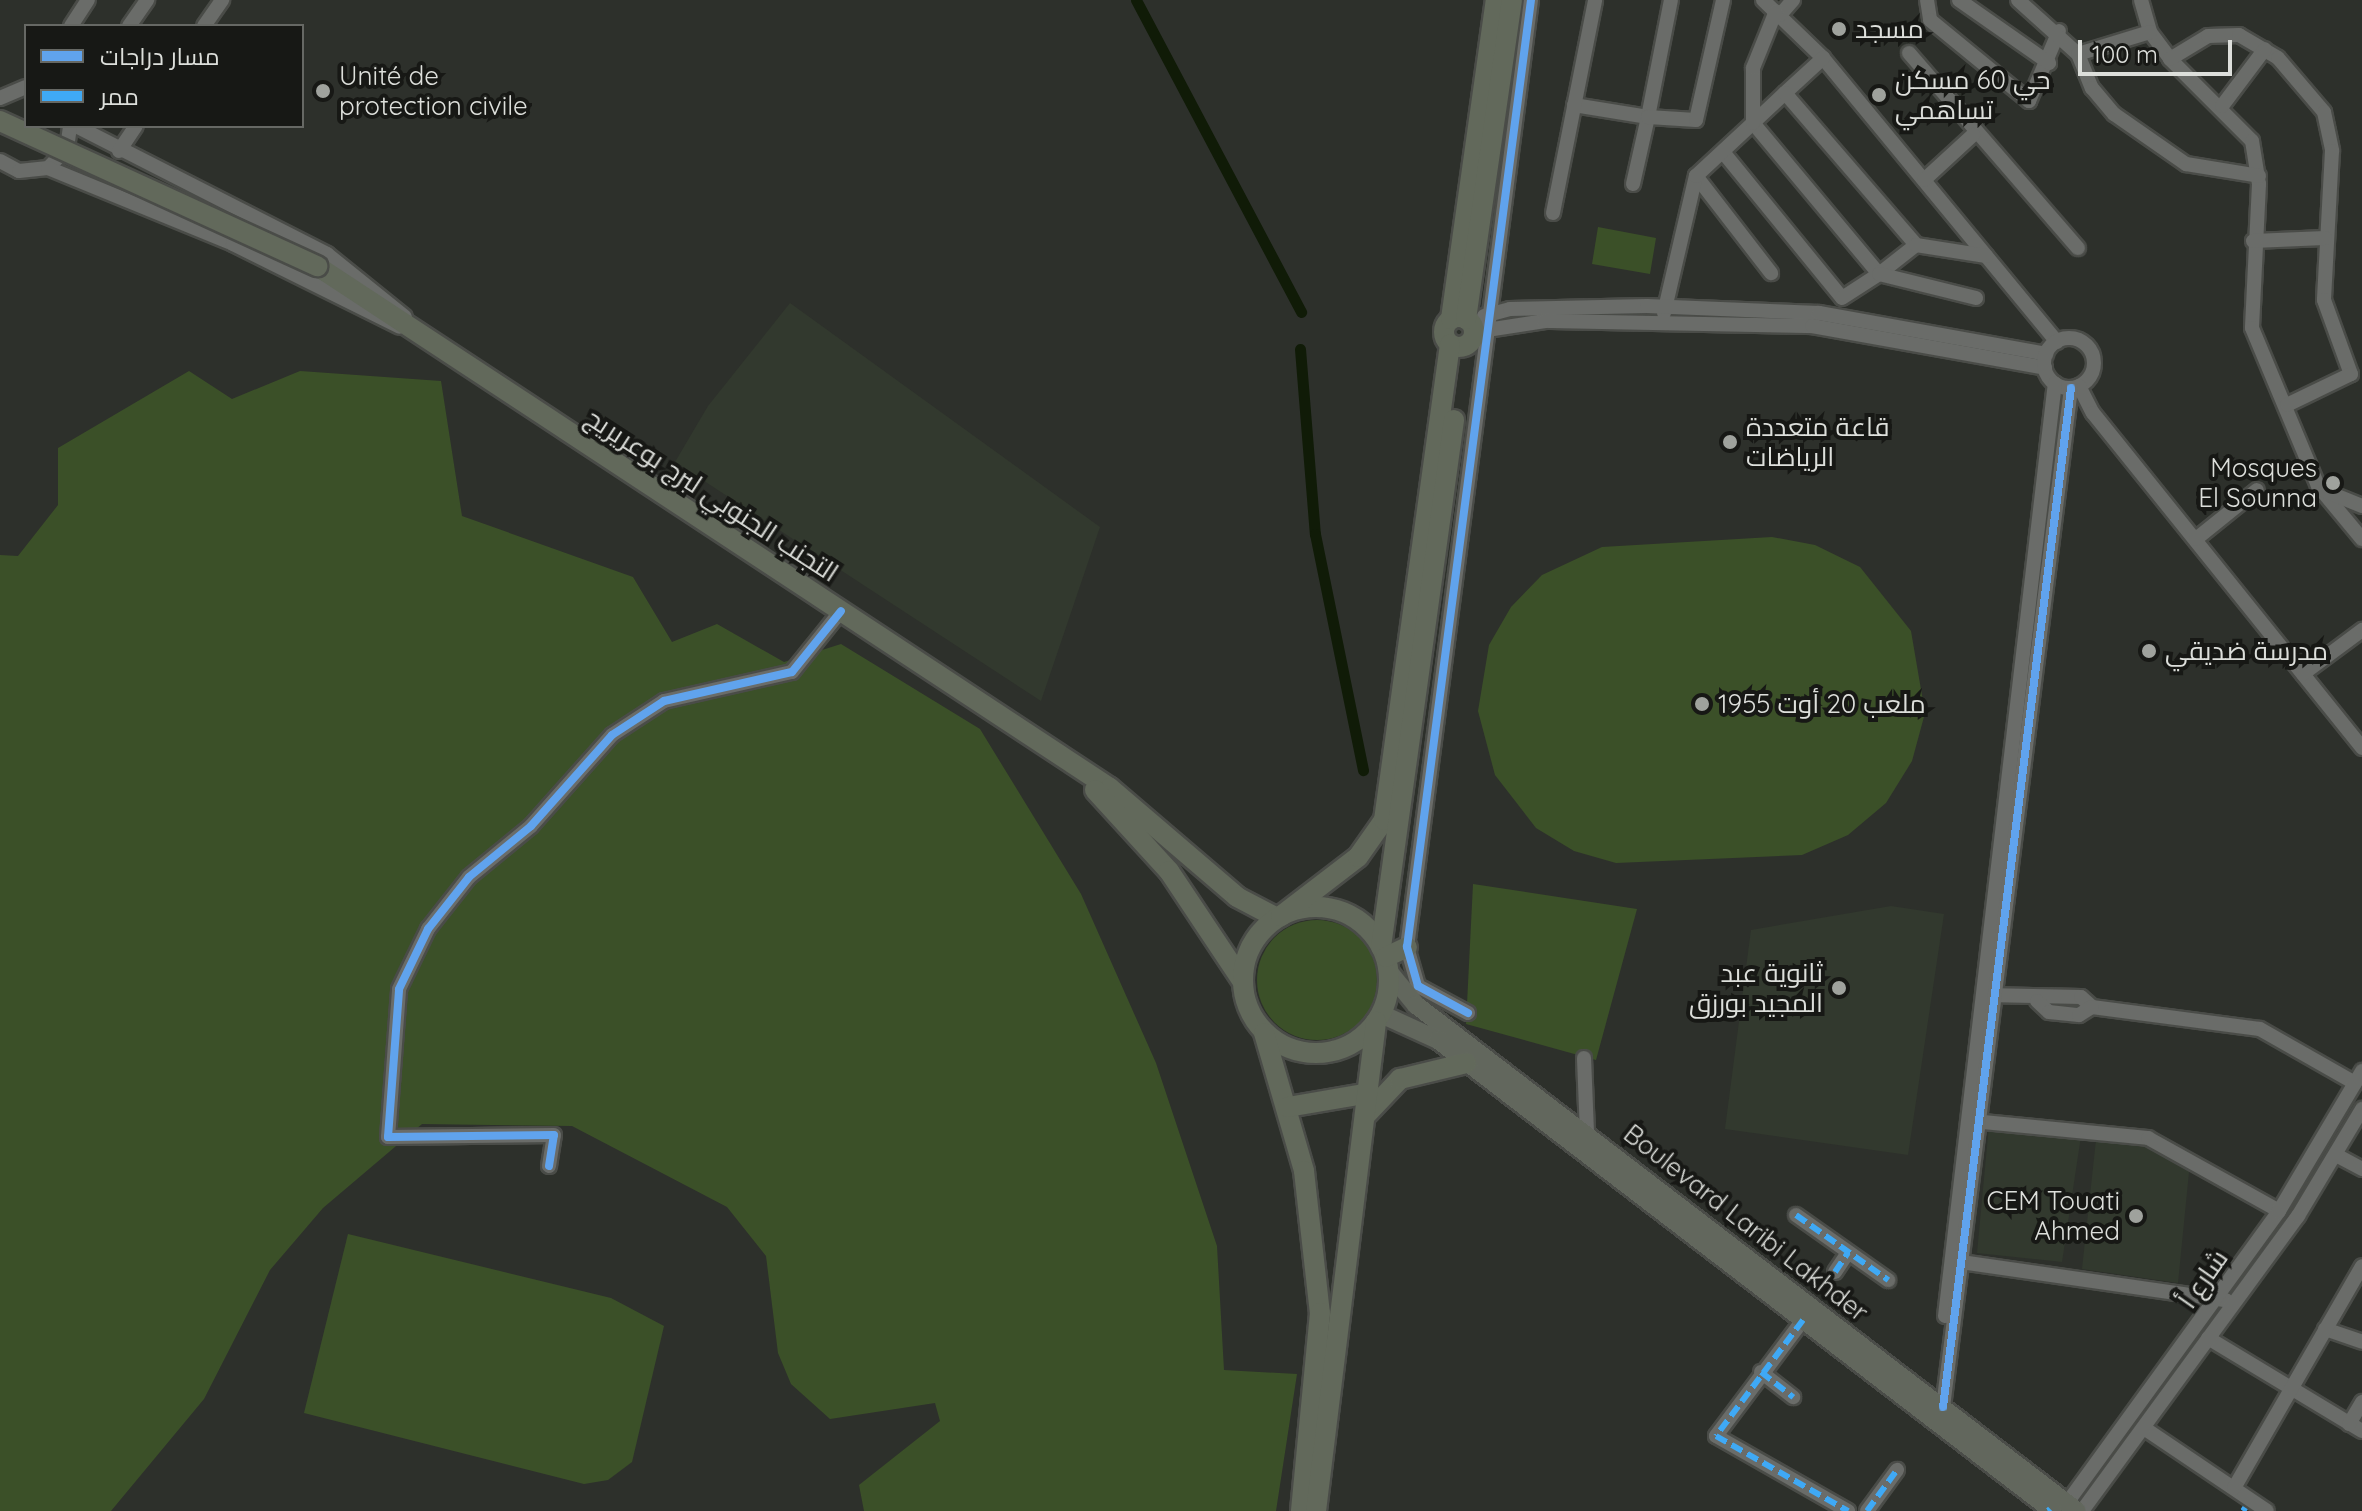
<!DOCTYPE html>
<meta charset="utf-8">
<style>
body{margin:0}
#map{position:relative;width:2362px;height:1511px;overflow:hidden;background:#2d302b;font-family:Quicksand,Cairo,sans-serif}
div>[style]{position:absolute}
[style*='--x']{left:calc(var(--x)*1px);top:calc(var(--y)*1px);width:calc(var(--w)*1px);rotate:calc(var(--a)*1deg)}
.built>*{inset:0;background:#32392e}
.green>*{inset:0;background:#3b5028}
.round{border-radius:50%}
.canal>*{height:11px;margin:-5.5px;padding:0 5.5px;transform-origin:5.5px;border-radius:5.5px;background:#101b07}
.roads{filter:drop-shadow(2px 0 #4a4c48) drop-shadow(-2px 0 #4a4c48) drop-shadow(0 2px #4a4c48) drop-shadow(0 -2px #4a4c48)}
.minor>*{height:14px;margin:-7px;padding:0 7px;transform-origin:7px;border-radius:7px;background:#6a6c69}
.minor>.ring{margin:-7px;padding:0;box-sizing:content-box;background:none;border:14px solid #6a6c69;border-radius:50%}
.major>*{height:18px;margin:-9px;padding:0 9px;transform-origin:9px;border-radius:9px;background:#62675d}
.highway>*{height:20px;margin:-10px;padding:0 10px;transform-origin:10px;border-radius:10px;background:#62695b}
.highway>.ring{margin:-10px;padding:0;box-sizing:content-box;background:none;border:20px solid #62695b;border-radius:50%}
.bridges{filter:drop-shadow(2px 0 #4a4c48) drop-shadow(-2px 0 #4a4c48) drop-shadow(0 2px #4a4c48) drop-shadow(0 -2px #4a4c48)}
.highway-bridge>*{height:20px;margin:-10px;padding:0 10px;transform-origin:10px;border-radius:10px;background:#62695b}
.quiet>*{height:6px;margin-top:-3px;transform-origin:0;background:repeating-linear-gradient(90deg,#3fa9f5 0 12px,transparent 0 18px)}
.cycleway>*{height:8px;margin:-4px;padding:0 4px;transform-origin:4px;border-radius:4px;background:#60a3ed}
.dots>*{width:22px;height:22px;translate:-50% -50%;box-sizing:border-box;border:4px solid #171815;border-radius:50%}
span{translate:-50% -50%;white-space:nowrap;text-align:center;line-height:1.15;-webkit-text-stroke:8px #171815;paint-order:stroke}
.poi-label{font-size:26px;color:#dddfdb}
.left{translate:0 -50%;text-align:left}
.right{translate:-100% -50%;text-align:right}
.street-label{font-size:26px;color:#dddfdb}
.legend{position:absolute;left:24px;top:24px;width:280px;height:104px;box-sizing:border-box;background:#171815;border:2px solid #666864;margin:0;padding:10px 14px;list-style:none;font-size:24px;color:#dddfdb}
.legend li{display:flex;align-items:center;gap:16px;height:40px}
.legend b{width:40px;border:2px solid #666864}
.scale{position:absolute;left:2078px;top:40px;width:154px;height:36px;box-sizing:border-box;border:4px solid #dddfdb;border-top:0;padding-left:10px;font-size:24px;line-height:28px;white-space:nowrap;color:#dddfdb;-webkit-text-stroke:6px #171815;paint-order:stroke}
</style>
<div id="map">
<div class="built">
<div style="clip-path:polygon(790px 303px,1100px 527px,1041px 701px,675px 462px,708px 406px)"></div>
<div style="clip-path:polygon(1891px 906px,1944px 914px,1908px 1155px,1725px 1129px,1751px 930px)"></div>
<div style="clip-path:polygon(1989px 1125px,2081px 1136px,2062px 1262px,1977px 1253px)"></div>
<div style="clip-path:polygon(2096px 1140px,2154px 1141px,2190px 1162px,2178px 1283px,2082px 1269px)"></div>
</div>
<div class="green">
<div style="clip-path:polygon(1598px 227px,1656px 238px,1650px 274px,1592px 264px)"></div>
<div style="clip-path:polygon(189px 371px,232px 399px,300px 371px,441px 381px,462px 516px,633px 577px,672px 642px,717px 624px,784px 662px,841px 644px,980px 729px,1081px 894px,1156px 1063px,1217px 1246px,1224px 1370px,1297px 1374px,1276px 1511px,864px 1511px,859px 1485px,940px 1421px,935px 1403px,830px 1419px,791px 1384px,778px 1353px,766px 1256px,727px 1207px,572px 1126px,422px 1124px,323px 1208px,270px 1270px,204px 1399px,111px 1511px,0 1511px,0 555px,18px 556px,58px 505px,58px 448px)"></div>
<div style="clip-path:polygon(1772px 537px,1815px 545px,1860px 567px,1911px 631px,1925px 713px,1912px 761px,1886px 803px,1848px 835px,1802px 855px,1616px 863px,1574px 851px,1536px 828px,1495px 775px,1478px 711px,1489px 645px,1511px 607px,1542px 575px,1602px 547px)"></div>
<div style="clip-path:polygon(1473px 884px,1637px 909px,1596px 1060px,1466px 1024px)"></div>
<div class="round" style="left:1257px;top:920px;width:120px;height:120px"></div>
<div style="clip-path:polygon(348px 1234px,611px 1298px,664px 1326px,632px 1462px,608px 1480px,584px 1484px,304px 1413px)"></div>
</div>
<div class="canal">
<div style="--x:1136;--y:0;--w:353;--a:62.1"></div>
<div style="--x:1300;--y:349;--w:186;--a:85.4"></div>
<div style="--x:1315;--y:534;--w:241;--a:78.5"></div>
</div>
<div class="roads">
<div class="minor">
<div style="--x:1763;--y:0;--w:83;--a:44"></div>
<div style="--x:1823;--y:58;--w:368;--a:50.5"></div>
<div style="--x:1927;--y:0;--w:20;--a:81"></div>
<div style="--x:1930;--y:20;--w:128;--a:39.3"></div>
<div style="--x:2029;--y:101;--w:76;--a:-66.8"></div>
<div style="--x:1959;--y:0;--w:110;--a:35"></div>
<div style="--x:2018;--y:0;--w:81;--a:42"></div>
<div style="--x:2141;--y:0;--w:33;--a:74"></div>
<div style="--x:2150;--y:32;--w:34;--a:53"></div>
<div style="--x:2170;--y:59;--w:116;--a:45"></div>
<div style="--x:2252;--y:141;--w:44;--a:80.8"></div>
<div style="--x:2259;--y:184;--w:144;--a:92.8"></div>
<div style="--x:2252;--y:328;--w:171;--a:67.3"></div>
<div style="--x:2318;--y:486;--w:69;--a:50.3"></div>
<div style="--x:1780;--y:15;--w:20;--a:-49"></div>
<div style="--x:71;--y:26;--w:31;--a:-57"></div>
<div style="--x:129;--y:26;--w:32;--a:-55"></div>
<div style="--x:204;--y:26;--w:32;--a:-55"></div>
<div style="--x:2150;--y:32;--w:75;--a:163"></div>
<div style="--x:2078;--y:54;--w:37;--a:68"></div>
<div style="--x:2092;--y:88;--w:34;--a:50"></div>
<div style="--x:2114;--y:114;--w:88;--a:34.8"></div>
<div style="--x:2186;--y:164;--w:74;--a:9.3"></div>
<div style="--x:1909;--y:53;--w:258;--a:49.1"></div>
<div style="--x:2170;--y:59;--w:44;--a:-31.2"></div>
<div style="--x:2208;--y:36;--w:31;--a:-2"></div>
<div style="--x:2239;--y:35;--w:45;--a:30.5"></div>
<div style="--x:2278;--y:58;--w:71;--a:49.6"></div>
<div style="--x:2324;--y:112;--w:40;--a:78"></div>
<div style="--x:2332;--y:151;--w:149;--a:93.1"></div>
<div style="--x:2324;--y:300;--w:79;--a:70"></div>
<div style="--x:2351;--y:374;--w:71;--a:154.2"></div>
<div style="--x:1785;--y:93;--w:52;--a:-42.6"></div>
<div style="--x:0;--y:98;--w:28;--a:-23"></div>
<div style="--x:1574;--y:105;--w:75;--a:9.2"></div>
<div style="--x:1648;--y:117;--w:119;--a:-78.9"></div>
<div style="--x:2222;--y:106;--w:71;--a:-53"></div>
<div style="--x:76;--y:126;--w:282;--a:27"></div>
<div style="--x:327;--y:254;--w:100;--a:38.9"></div>
<div style="--x:119;--y:151;--w:30;--a:-56"></div>
<div style="--x:1723;--y:152;--w:188;--a:50.8"></div>
<div style="--x:1842;--y:298;--w:44;--a:-33"></div>
<div style="--x:1879;--y:274;--w:197;--a:-129.8"></div>
<div style="--x:1753;--y:123;--w:44;--a:-43.2"></div>
<div style="--x:1785;--y:93;--w:201;--a:49.2"></div>
<div style="--x:1916;--y:245;--w:47;--a:141.9"></div>
<div style="--x:0;--y:161;--w:21;--a:28"></div>
<div style="--x:19;--y:171;--w:29;--a:-6"></div>
<div style="--x:48;--y:168;--w:28;--a:-46"></div>
<div style="--x:67;--y:148;--w:22;--a:-82"></div>
<div style="--x:48;--y:168;--w:200;--a:22.3"></div>
<div style="--x:233;--y:244;--w:186;--a:26.4"></div>
<div style="--x:1696;--y:176;--w:123;--a:52.3"></div>
<div style="--x:1924;--y:180;--w:67;--a:-42.6"></div>
<div style="--x:1633;--y:184;--w:69;--a:-77.4"></div>
<div style="--x:1648;--y:117;--w:48;--a:3.6"></div>
<div style="--x:1696;--y:120;--w:123;--a:-77.3"></div>
<div style="--x:1553;--y:213;--w:217;--a:-78.8"></div>
<div style="--x:2253;--y:241;--w:72;--a:-2.4"></div>
<div style="--x:1916;--y:245;--w:71;--a:8.9"></div>
<div style="--x:1879;--y:274;--w:100;--a:13.9"></div>
<div style="--x:1664;--y:313;--w:141;--a:-76.9"></div>
<div style="--x:1696;--y:176;--w:78;--a:-42.9"></div>
<div style="--x:1753;--y:123;--w:55;--a:-90"></div>
<div style="--x:1753;--y:68;--w:61;--a:-68"></div>
<div style="--x:1484;--y:316;--w:27;--a:-15"></div>
<div style="--x:1510;--y:309;--w:137;--a:-1.3"></div>
<div style="--x:1647;--y:306;--w:172;--a:2.3"></div>
<div style="--x:1819;--y:313;--w:231;--a:10.2"></div>
<div style="--x:1474;--y:332;--w:72;--a:-8.8"></div>
<div style="--x:1545;--y:321;--w:267;--a:1.1"></div>
<div style="--x:1812;--y:326;--w:237;--a:10.2"></div>
<div class="ring" style="left:2044px;top:338px;width:36px;height:36px"></div>
<div style="--x:2079;--y:386;--w:30;--a:63"></div>
<div style="--x:2093;--y:413;--w:430;--a:51.2"></div>
<div style="--x:2325;--y:491;--w:40;--a:22"></div>
<div style="--x:2196;--y:539;--w:78;--a:-38.8"></div>
<div style="--x:2303;--y:674;--w:74;--a:-36.7"></div>
<div style="--x:1986;--y:995;--w:95;--a:1.2"></div>
<div style="--x:2081;--y:997;--w:15;--a:42"></div>
<div style="--x:2092;--y:1007;--w:169;--a:7.5"></div>
<div style="--x:2260;--y:1029;--w:109;--a:29.6"></div>
<div style="--x:2037;--y:1001;--w:16;--a:43"></div>
<div style="--x:2049;--y:1012;--w:30;--a:6"></div>
<div style="--x:2079;--y:1015;--w:15;--a:-32"></div>
<div style="--x:1468;--y:1013;--w:57;--a:-151.6"></div>
<div style="--x:1418;--y:986;--w:41;--a:-105.8"></div>
<div style="--x:1407;--y:947;--w:955;--a:-82.54"></div>
<div style="--x:1584;--y:1058;--w:76;--a:87.7"></div>
<div style="--x:1972;--y:1121;--w:177;--a:5.5"></div>
<div style="--x:2148;--y:1138;--w:150;--a:29.1"></div>
<div style="--x:2336;--y:1155;--w:30;--a:28"></div>
<div style="--x:549;--y:1166;--w:31;--a:-81"></div>
<div style="--x:554;--y:1135;--w:166;--a:179.3"></div>
<div style="--x:388;--y:1137;--w:148;--a:-85.7"></div>
<div style="--x:399;--y:989;--w:67;--a:-64.2"></div>
<div style="--x:428;--y:929;--w:66;--a:-51.7"></div>
<div style="--x:469;--y:877;--w:80;--a:-39.4"></div>
<div style="--x:531;--y:826;--w:122;--a:-48.3"></div>
<div style="--x:612;--y:735;--w:62;--a:-33.2"></div>
<div style="--x:664;--y:701;--w:131;--a:-12.8"></div>
<div style="--x:792;--y:672;--w:78;--a:-51.2"></div>
<div style="--x:1796;--y:1215;--w:113;--a:35.2"></div>
<div style="--x:1954;--y:1261;--w:275;--a:8.2"></div>
<div style="--x:1835;--y:1272;--w:23;--a:-56"></div>
<div style="--x:1945;--y:1316;--w:939;--a:-83.28"></div>
<div style="--x:1803;--y:1320;--w:145;--a:126.9"></div>
<div style="--x:1716;--y:1436;--w:152;--a:29.6"></div>
<div style="--x:2325;--y:1329;--w:39;--a:19"></div>
<div style="--x:2208;--y:1338;--w:180;--a:31.1"></div>
<div style="--x:1761;--y:1372;--w:41;--a:38"></div>
<div style="--x:1943;--y:1407;--w:1027;--a:-82.84"></div>
<div style="--x:2349;--y:1424;--w:26;--a:-59"></div>
<div style="--x:2144;--y:1428;--w:148;--a:34"></div>
<div style="--x:2234;--y:1488;--w:256;--a:-60"></div>
<div style="--x:2067;--y:1503;--w:361;--a:-54"></div>
<div style="--x:2279;--y:1211;--w:163;--a:-59.3"></div>
<div style="--x:1867;--y:1511;--w:51;--a:-53.8"></div>
<div style="--x:2082;--y:1511;--w:366;--a:-53.8"></div>
<div style="--x:2298;--y:1216;--w:125;--a:-59.1"></div>
</div>
<div class="major">
<div style="--x:1389;--y:972;--w:43;--a:50.7"></div>
<div style="--x:1416;--y:1005;--w:832;--a:37.43"></div>
<div style="--x:1381;--y:1014;--w:63;--a:24.5"></div>
<div style="--x:1438;--y:1040;--w:775;--a:37.45"></div>
</div>
<div class="highway">
<div style="--x:317;--y:266;--w:949;--a:33.36"></div>
<div style="--x:1110;--y:788;--w:167;--a:40.6"></div>
<div style="--x:1237;--y:897;--w:45;--a:27.7"></div>
<div class="ring" style="left:1444px;top:317px;width:10px;height:10px"></div>
<div style="--x:1451;--y:319;--w:322;--a:-82"></div>
<div style="--x:1466;--y:319;--w:322;--a:-81.8"></div>
<div style="--x:1095;--y:790;--w:110;--a:47.6"></div>
<div style="--x:1169;--y:871;--w:133;--a:56.3"></div>
<div class="ring" style="left:1243px;top:907px;width:126px;height:126px"></div>
<div style="--x:1281;--y:916;--w:97;--a:-37.5"></div>
<div style="--x:1358;--y:857;--w:45;--a:-54.9"></div>
<div style="--x:1384;--y:820;--w:480;--a:-82.1"></div>
<div style="--x:1381;--y:947;--w:532;--a:-82.11"></div>
<div style="--x:1386;--y:957;--w:23;--a:-25"></div>
<div style="--x:1264;--y:1033;--w:144;--a:73.8"></div>
<div style="--x:1304;--y:1171;--w:143;--a:83.6"></div>
<div style="--x:1320;--y:1313;--w:199;--a:95.5"></div>
<div style="--x:1288;--y:1107;--w:82;--a:-9.8"></div>
<div style="--x:1366;--y:1115;--w:50;--a:-46.6"></div>
<div style="--x:1400;--y:1079;--w:68;--a:-13.6"></div>
<div style="--x:1316;--y:1511;--w:493;--a:-83"></div>
</div>
</div>
<div class="bridges">
<div class="highway-bridge">
<div style="--x:0;--y:121;--w:349;--a:24.6"></div>
</div>
</div>
<div class="quiet">
<div style="--x:1796;--y:1215;--w:113;--a:35.2"></div>
<div style="--x:1835;--y:1272;--w:23;--a:-56"></div>
<div style="--x:1803;--y:1320;--w:145;--a:126.9"></div>
<div style="--x:1716;--y:1436;--w:152;--a:29.6"></div>
<div style="--x:1761;--y:1372;--w:41;--a:38"></div>
<div style="--x:1867;--y:1511;--w:51;--a:-53.8"></div>
<div style="--x:2048;--y:1511;--w:3;--a:-45"></div>
<div style="--x:2243;--y:1511;--w:4;--a:-56"></div>
</div>
<div class="cycleway">
<div style="--x:1468;--y:1013;--w:57;--a:-151.6"></div>
<div style="--x:1418;--y:986;--w:41;--a:-105.8"></div>
<div style="--x:1407;--y:947;--w:955;--a:-82.54"></div>
<div style="--x:549;--y:1166;--w:31;--a:-81"></div>
<div style="--x:554;--y:1135;--w:166;--a:179.3"></div>
<div style="--x:388;--y:1137;--w:148;--a:-85.7"></div>
<div style="--x:399;--y:989;--w:67;--a:-64.2"></div>
<div style="--x:428;--y:929;--w:66;--a:-51.7"></div>
<div style="--x:469;--y:877;--w:80;--a:-39.4"></div>
<div style="--x:531;--y:826;--w:122;--a:-48.3"></div>
<div style="--x:612;--y:735;--w:62;--a:-33.2"></div>
<div style="--x:664;--y:701;--w:131;--a:-12.8"></div>
<div style="--x:792;--y:672;--w:78;--a:-51.2"></div>
<div style="--x:1943;--y:1407;--w:1027;--a:-82.84"></div>
</div>
<div class="dots">
<div style="left:1839px;top:29px;background:#9fa29d"></div>
<div style="left:323px;top:91px;background:#9fa29d"></div>
<div style="left:1879px;top:95px;background:#9fa29d"></div>
<div style="left:1730px;top:442px;background:#9fa29d"></div>
<div style="left:2333px;top:483px;background:#9fa29d"></div>
<div style="left:2149px;top:651px;background:#9fa29d"></div>
<div style="left:1702px;top:704px;background:#9fa29d"></div>
<div style="left:1839px;top:988px;background:#9fa29d"></div>
<div style="left:2136px;top:1216px;background:#9fa29d"></div>
</div>
<div class="poi-label">
<span class="left" style="left:1855px;top:29px">مسجد</span>
<span class="left" style="left:339px;top:91px">Unité de<br>protection civile</span>
<span class="left" style="left:1895px;top:95px">حي 60 مسكن<br>تساهمي</span>
<span class="left" style="left:1746px;top:442px">قاعة متعددة<br>الرياضات</span>
<span class="right" style="left:2317px;top:483px">Mosques<br>El Sounna</span>
<span class="left" style="left:2165px;top:651px">مدرسة ضديقي</span>
<span class="left" style="left:1718px;top:704px">ملعب 20 أوت 1955</span>
<span class="right" style="left:1823px;top:988px">ثانوية عبد<br>المجيد بورزق</span>
<span class="right" style="left:2120px;top:1216px">CEM Touati<br>Ahmed</span>
</div>
<div class="street-label">
<span style="left:712px;top:495px;rotate:33deg">التجنب الجنوبي لبرج بوعريريج</span>
<span style="left:1746px;top:1223px;rotate:38deg">Boulevard Laribi Lakhder</span>
<span style="left:2203px;top:1279px;rotate:-55deg">شارع أ</span>
</div>
<ul class="legend">
<li><b style="height:10px;background:#60a3ed"></b>مسار دراجات</li>
<li><b style="height:10px;background:#3fa9f5"></b>ممر</li>
</ul>
<div class="scale">100 m</div>
</div>
